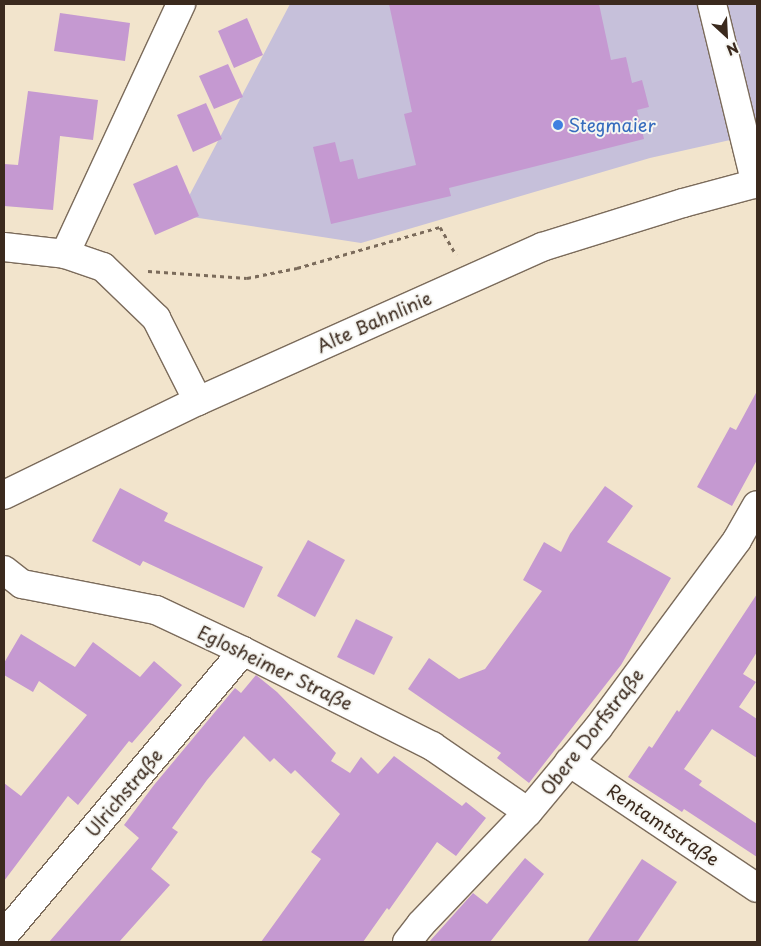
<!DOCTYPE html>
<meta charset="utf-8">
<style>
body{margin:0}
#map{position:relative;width:761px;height:946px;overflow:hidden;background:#f2e4cc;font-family:"Playpen Sans",sans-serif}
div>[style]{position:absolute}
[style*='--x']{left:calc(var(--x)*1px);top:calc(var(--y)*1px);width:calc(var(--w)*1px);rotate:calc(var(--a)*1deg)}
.industrial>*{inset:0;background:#c6c0da}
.building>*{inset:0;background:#c599d1}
.path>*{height:3px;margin-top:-1.5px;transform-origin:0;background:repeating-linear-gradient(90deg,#7b6b5b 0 4px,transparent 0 8px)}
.roads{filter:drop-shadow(1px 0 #7b6b5b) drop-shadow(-1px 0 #7b6b5b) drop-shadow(0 1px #7b6b5b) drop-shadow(0 -1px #7b6b5b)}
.street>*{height:28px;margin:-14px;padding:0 14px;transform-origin:14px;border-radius:14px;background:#fff}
.secondary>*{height:28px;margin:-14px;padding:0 14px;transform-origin:14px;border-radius:14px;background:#fff}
.dots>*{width:14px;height:14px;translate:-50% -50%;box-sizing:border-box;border:2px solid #f6f6f2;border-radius:50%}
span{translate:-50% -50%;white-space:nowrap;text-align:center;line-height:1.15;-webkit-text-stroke:4px #f6f6f2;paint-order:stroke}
.shop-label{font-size:18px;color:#366cbe}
.left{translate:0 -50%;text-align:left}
.street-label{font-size:18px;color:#3b2a1e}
.frame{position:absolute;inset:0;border:5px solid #3b2a1e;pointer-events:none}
.north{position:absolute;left:701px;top:10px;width:50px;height:50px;-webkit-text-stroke:4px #f6f6f2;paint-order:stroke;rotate:155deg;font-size:14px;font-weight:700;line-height:20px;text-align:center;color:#3b2a1e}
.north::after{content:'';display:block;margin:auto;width:18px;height:22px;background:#3b2a1e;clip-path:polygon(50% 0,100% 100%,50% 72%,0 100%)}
</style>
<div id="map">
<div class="industrial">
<div style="clip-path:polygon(290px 4px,757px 4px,757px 134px,650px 158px,361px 243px,179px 215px)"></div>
</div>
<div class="building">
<div style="clip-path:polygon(389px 4px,599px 4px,611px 60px,626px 57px,632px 83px,642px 80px,649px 107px,637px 110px,644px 139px,449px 188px,451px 196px,331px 224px,313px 147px,335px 142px,340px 162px,353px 159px,358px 179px,416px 165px,404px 114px,412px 112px)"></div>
<div style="clip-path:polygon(60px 13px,130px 23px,125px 61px,54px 51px)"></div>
<div style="clip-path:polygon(247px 18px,263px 55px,234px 68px,218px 31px)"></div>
<div style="clip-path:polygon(228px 64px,243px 97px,214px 109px,199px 76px)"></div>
<div style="clip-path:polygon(28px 91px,98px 100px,93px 140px,60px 136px,53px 210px,4px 206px,4px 164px,18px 165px)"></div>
<div style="clip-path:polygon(206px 103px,222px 139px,193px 152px,177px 115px)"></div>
<div style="clip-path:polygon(177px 165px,199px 216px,155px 235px,133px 184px)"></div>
<div style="clip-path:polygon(757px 391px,757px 460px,732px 506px,697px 487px,730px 427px,736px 430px)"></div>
<div style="clip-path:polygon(605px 486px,633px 506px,607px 542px,671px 578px,621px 665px,529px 783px,497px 758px,501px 753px,408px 689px,429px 658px,459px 679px,485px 669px,542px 591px,523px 580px,544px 542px,561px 552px,570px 534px)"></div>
<div style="clip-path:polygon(120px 488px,168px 513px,164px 521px,263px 567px,244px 608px,143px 561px,140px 566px,92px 541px)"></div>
<div style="clip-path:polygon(308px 540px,345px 560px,315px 617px,277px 596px)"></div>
<div style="clip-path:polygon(757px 594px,757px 652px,743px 674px,756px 682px,739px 707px,757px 719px,757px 758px,712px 729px,684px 769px,702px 781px,699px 785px,757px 824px,757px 857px,684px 809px,682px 812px,628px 777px,649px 746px,652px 748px,677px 710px,679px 712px)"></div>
<div style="clip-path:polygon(356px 619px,393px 637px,374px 675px,337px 657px)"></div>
<div style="clip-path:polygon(21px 634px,75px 667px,93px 642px,140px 677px,154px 661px,182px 685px,132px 743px,129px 741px,78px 805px,68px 796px,4px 881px,4px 783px,21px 796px,87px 715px,39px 681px,33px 692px,4px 675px,4px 663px)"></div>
<div style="clip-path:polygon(256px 675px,277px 692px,336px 753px,331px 761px,350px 773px,361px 757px,378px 774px,394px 756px,462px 806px,466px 802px,486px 818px,456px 856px,437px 842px,389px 910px,387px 908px,363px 942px,261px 942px,321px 859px,311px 852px,340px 814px,295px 770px,291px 774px,274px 758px,270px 762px,244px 736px,207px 780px,172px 828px,178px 832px,151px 869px,170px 885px,119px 942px,49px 942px,139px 838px,124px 825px,154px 785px,235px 688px,241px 693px)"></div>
<div style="clip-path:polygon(525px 858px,544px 874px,490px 942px,429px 942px,473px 893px,487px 904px)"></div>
<div style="clip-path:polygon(642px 859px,677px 882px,637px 942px,587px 942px)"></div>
</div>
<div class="path">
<div style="--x:148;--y:271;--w:99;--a:4"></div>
<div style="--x:247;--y:278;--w:51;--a:-11.3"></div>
<div style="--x:297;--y:268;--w:149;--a:-16"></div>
<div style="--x:440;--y:227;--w:32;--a:60"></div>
</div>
<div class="roads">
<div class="street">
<div style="--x:712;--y:4;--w:185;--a:76.3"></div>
<div style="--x:4;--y:247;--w:61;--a:6.5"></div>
<div style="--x:65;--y:254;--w:40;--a:18.9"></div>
<div style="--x:103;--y:267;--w:74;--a:43.9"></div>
<div style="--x:156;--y:318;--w:93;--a:63.2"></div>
<div style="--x:65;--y:254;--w:276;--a:-65.1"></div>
<div style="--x:4;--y:570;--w:23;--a:38"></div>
<div style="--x:22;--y:584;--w:136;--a:11"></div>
<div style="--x:156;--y:610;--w:96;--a:25.2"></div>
<div style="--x:243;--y:651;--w:212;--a:26.7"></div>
<div style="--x:432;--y:746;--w:116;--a:34.5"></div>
<div style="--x:569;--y:762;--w:226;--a:33.8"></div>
<div style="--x:4;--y:935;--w:371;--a:-49.9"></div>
<div style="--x:407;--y:942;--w:23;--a:-52"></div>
<div style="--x:421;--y:924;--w:155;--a:-46.3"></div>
<div style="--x:528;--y:812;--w:109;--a:-50.2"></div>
<div style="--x:598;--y:728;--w:234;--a:-53.5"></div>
<div style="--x:737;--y:540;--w:40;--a:-60.3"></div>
</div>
<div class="secondary">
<div style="--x:4;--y:495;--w:216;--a:-25.9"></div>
<div style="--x:198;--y:401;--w:377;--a:-24.1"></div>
<div style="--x:542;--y:247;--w:148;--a:-17.3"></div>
<div style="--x:683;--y:203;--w:77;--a:-15.1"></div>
</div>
</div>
<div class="dots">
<div style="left:558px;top:125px;background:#3f7fe0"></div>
</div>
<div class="shop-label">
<span class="left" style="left:568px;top:125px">Stegmaier</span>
</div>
<div class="street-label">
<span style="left:374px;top:322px;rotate:-24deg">Alte Bahnlinie</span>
<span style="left:275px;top:668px;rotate:26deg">Eglosheimer Straße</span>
<span style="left:592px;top:732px;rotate:-52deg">Obere Dorfstraße</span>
<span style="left:124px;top:793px;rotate:-50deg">Ulrichstraße</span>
<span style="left:663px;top:825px;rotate:34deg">Rentamtstraße</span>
</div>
<div class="frame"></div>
<div class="north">N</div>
</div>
